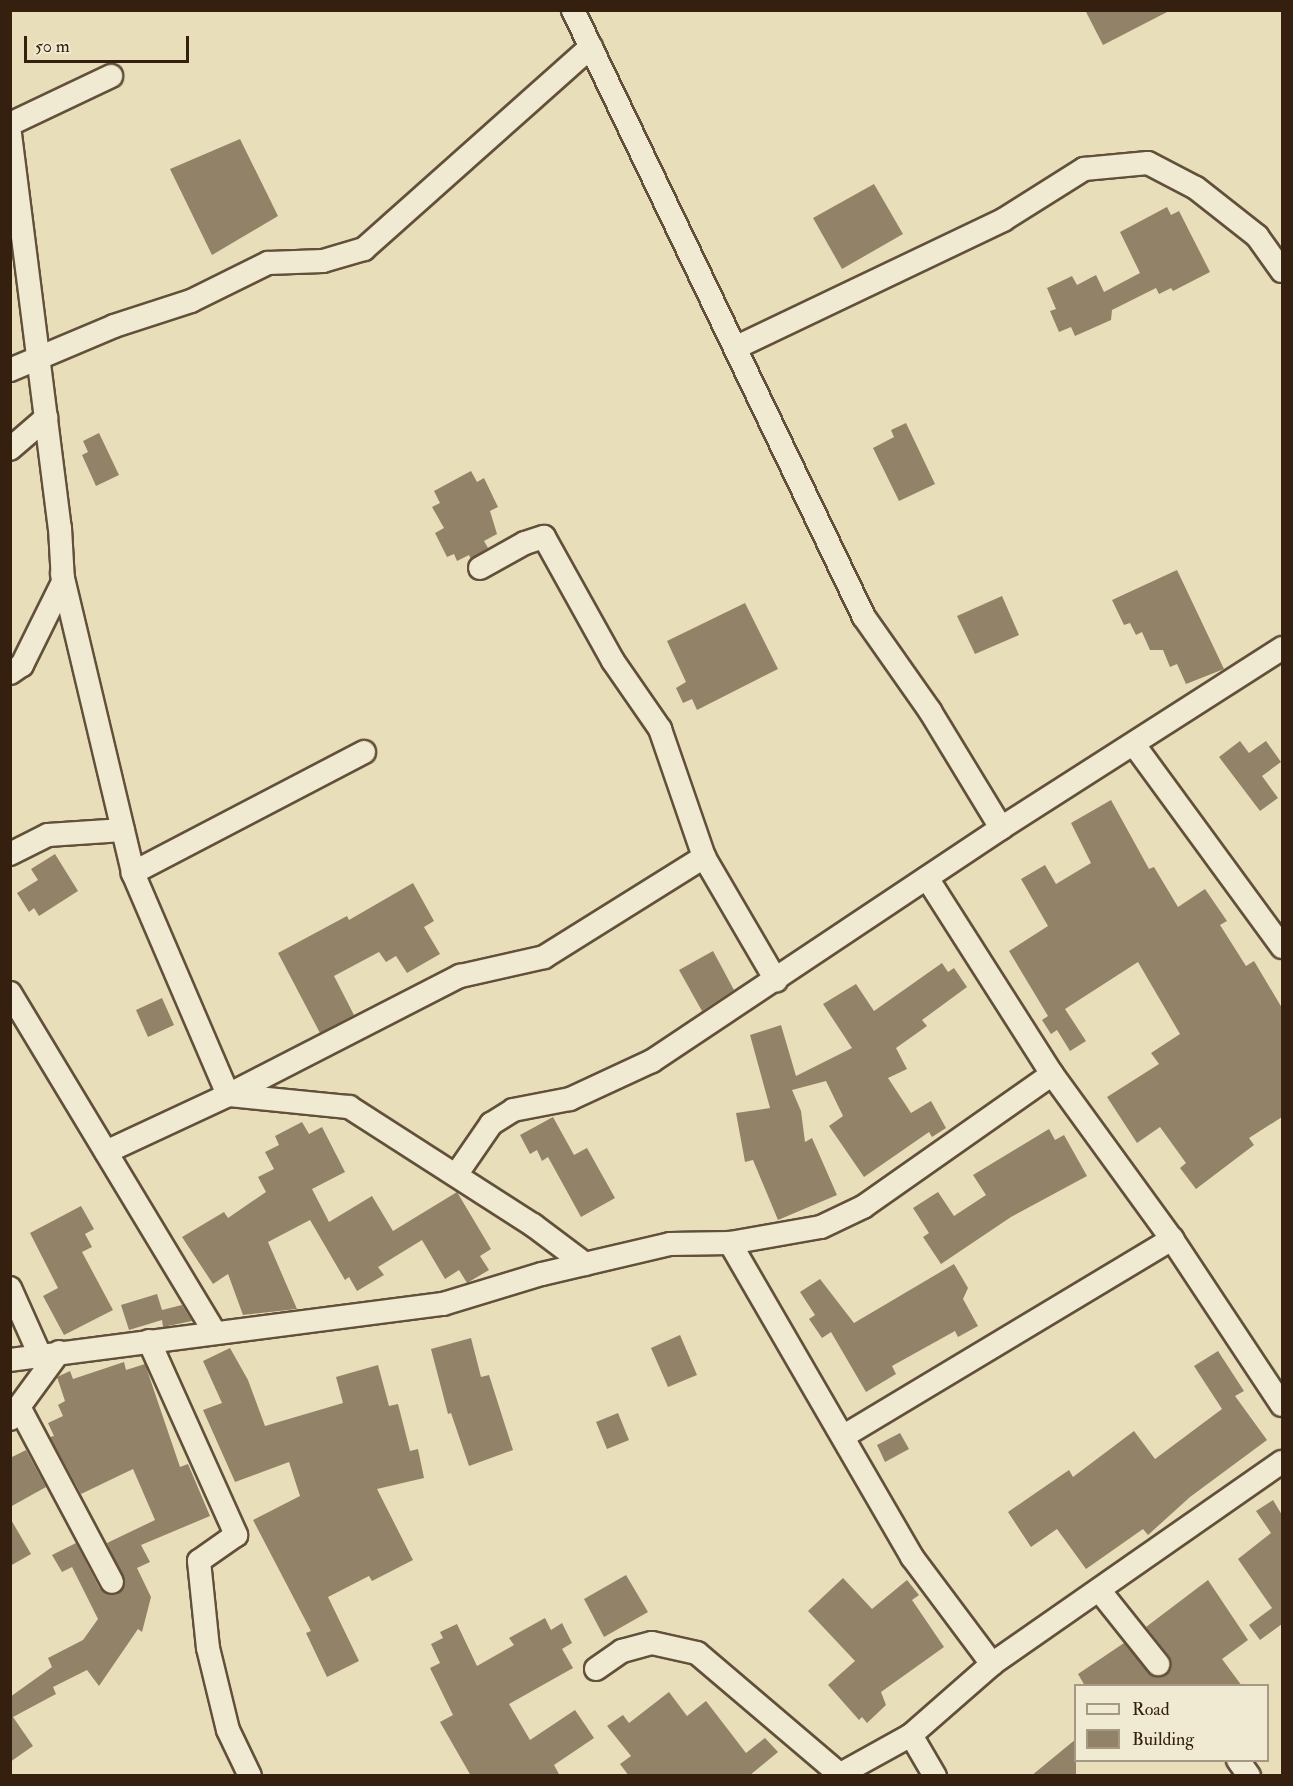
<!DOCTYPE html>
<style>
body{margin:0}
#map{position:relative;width:1293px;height:1786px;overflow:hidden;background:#e8deba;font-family:"IM FELL Double Pica",serif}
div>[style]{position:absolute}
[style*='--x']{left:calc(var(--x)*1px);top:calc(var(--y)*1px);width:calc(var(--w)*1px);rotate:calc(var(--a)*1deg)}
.building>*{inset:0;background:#928368}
.roads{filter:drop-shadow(2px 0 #62503a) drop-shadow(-2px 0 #62503a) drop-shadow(0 2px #62503a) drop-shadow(0 -2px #62503a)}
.street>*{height:22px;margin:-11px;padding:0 11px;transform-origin:11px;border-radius:11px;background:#f0ead2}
span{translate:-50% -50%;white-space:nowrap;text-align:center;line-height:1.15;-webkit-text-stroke:5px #f0ead2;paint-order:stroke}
.frame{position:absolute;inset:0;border:12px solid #35200f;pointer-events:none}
.legend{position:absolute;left:1074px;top:1684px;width:195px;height:78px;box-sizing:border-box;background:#f0ead2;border:2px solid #a59984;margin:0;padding:8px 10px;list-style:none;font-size:18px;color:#35200f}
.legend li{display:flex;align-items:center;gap:12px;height:30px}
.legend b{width:30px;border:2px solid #a59984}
.scale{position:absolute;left:24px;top:36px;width:165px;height:27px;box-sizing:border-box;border:3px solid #35200f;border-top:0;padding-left:8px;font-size:18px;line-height:21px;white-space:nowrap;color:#35200f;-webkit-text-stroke:4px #f0ead2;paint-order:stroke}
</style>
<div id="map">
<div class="building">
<div style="clip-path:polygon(1085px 10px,1171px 10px,1103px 45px)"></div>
<div style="clip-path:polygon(240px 139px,278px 216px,212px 255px,170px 169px)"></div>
<div style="clip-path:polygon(874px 184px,903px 234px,842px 269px,813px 218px)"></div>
<div style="clip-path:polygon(1167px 207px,1171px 215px,1179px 211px,1210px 272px,1173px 291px,1171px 288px,1159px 294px,1156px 288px,1112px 310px,1111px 320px,1075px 336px,1071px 327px,1059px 332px,1050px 311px,1056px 309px,1047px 288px,1072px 276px,1077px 285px,1096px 275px,1104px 292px,1140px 273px,1120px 232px)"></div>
<div style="clip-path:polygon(906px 423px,935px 484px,899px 501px,873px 448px,894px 437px,891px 430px)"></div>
<div style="clip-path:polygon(99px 433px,119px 475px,96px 486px,82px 455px,88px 452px,83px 441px)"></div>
<div style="clip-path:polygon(471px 471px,477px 482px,484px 478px,498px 507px,490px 511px,497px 534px,484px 541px,488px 548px,471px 559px,469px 555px,457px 561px,454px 554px,447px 557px,435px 533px,444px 528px,432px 507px,440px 503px,434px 491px)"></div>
<div style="clip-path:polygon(1177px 570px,1224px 669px,1186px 684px,1177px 664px,1170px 667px,1163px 650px,1150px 650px,1142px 632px,1136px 635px,1130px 623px,1124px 625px,1112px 600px)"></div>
<div style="clip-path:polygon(1002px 596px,1019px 635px,975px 654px,957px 616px)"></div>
<div style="clip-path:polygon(745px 603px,778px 669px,697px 710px,692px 699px,683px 703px,676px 688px,686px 682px,667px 641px)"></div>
<div style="clip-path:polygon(1240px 741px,1249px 753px,1266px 741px,1281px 762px,1262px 776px,1278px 798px,1260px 811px,1219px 757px)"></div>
<div style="clip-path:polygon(1111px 800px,1149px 869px,1154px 867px,1178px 907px,1205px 889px,1227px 921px,1220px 925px,1246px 966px,1254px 961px,1282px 1008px,1282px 1117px,1249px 1138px,1254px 1145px,1196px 1189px,1180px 1168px,1186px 1163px,1160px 1127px,1137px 1143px,1107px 1097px,1159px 1064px,1151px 1053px,1180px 1034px,1138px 962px,1065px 1009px,1086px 1041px,1070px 1051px,1057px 1030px,1051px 1034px,1042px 1020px,1048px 1016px,1009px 951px,1048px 926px,1021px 879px,1045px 865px,1056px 884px,1091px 863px,1071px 823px)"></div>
<div style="clip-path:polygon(55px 854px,78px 891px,39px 916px,34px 908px,29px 912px,17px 893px,38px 880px,31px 869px)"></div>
<div style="clip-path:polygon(413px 883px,434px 921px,424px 927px,440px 954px,407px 973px,396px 956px,386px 962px,379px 952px,334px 976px,354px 1015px,320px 1033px,278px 953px,347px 916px,349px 920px)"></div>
<div style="clip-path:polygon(713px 951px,734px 990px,702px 1011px,679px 970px)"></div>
<div style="clip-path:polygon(942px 963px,948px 972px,954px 968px,967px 987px,922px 1020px,927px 1026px,896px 1048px,907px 1069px,888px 1078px,911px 1113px,931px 1101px,946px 1128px,932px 1137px,929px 1132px,864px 1177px,829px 1126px,843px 1116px,826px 1081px,792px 1090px,801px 1111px,805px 1142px,812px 1138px,837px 1195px,778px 1220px,753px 1160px,745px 1162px,736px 1113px,770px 1108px,750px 1035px,781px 1025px,796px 1076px,852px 1048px,823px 1004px,856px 984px,874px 1011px)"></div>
<div style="clip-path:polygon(162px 998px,174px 1025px,148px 1037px,136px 1010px)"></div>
<div style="clip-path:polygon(553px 1117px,574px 1155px,587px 1148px,615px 1198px,581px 1217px,548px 1157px,542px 1161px,537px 1150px,530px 1154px,520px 1135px)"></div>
<div style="clip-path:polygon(302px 1122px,309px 1134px,322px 1127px,345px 1172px,312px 1189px,329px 1222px,372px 1196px,393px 1231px,457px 1192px,491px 1249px,480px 1256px,489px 1270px,467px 1283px,459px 1270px,445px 1279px,422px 1240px,378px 1267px,384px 1275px,357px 1291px,349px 1277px,345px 1280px,310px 1220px,268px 1242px,297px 1309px,243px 1315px,228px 1274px,213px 1284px,182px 1237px,224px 1212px,228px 1218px,266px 1192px,258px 1177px,274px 1169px,265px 1152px,279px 1145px,275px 1136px)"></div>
<div style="clip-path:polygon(1049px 1129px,1055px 1140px,1064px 1135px,1087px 1176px,1011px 1217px,941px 1264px,923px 1237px,929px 1233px,913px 1208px,938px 1192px,954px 1216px,986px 1195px,973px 1175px)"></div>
<div style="clip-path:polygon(81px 1206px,94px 1229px,85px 1234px,92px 1247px,82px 1252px,113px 1310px,64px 1335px,43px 1296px,58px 1288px,30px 1233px)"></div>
<div style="clip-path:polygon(954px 1264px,968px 1288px,963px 1299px,978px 1326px,958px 1337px,955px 1331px,892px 1366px,896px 1374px,866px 1392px,831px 1332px,822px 1338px,809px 1319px,815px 1315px,800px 1292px,820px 1279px,854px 1323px)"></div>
<div style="clip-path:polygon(157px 1294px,162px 1310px,182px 1305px,192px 1321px,163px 1327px,162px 1320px,129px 1330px,121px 1305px)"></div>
<div style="clip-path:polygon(680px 1335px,697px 1375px,668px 1387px,651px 1348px)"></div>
<div style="clip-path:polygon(471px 1338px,481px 1377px,489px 1375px,513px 1450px,469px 1466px,451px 1413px,448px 1414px,431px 1349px)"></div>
<div style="clip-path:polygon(230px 1348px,248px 1380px,265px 1426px,343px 1403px,336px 1377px,378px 1365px,389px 1406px,398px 1404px,410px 1451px,418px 1449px,424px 1478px,377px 1489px,413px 1560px,372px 1581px,369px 1576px,328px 1597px,359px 1661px,327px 1677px,306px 1633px,311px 1631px,253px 1520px,300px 1496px,289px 1462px,235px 1482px,203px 1410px,222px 1403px,203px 1361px)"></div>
<div style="clip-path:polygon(1218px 1351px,1244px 1391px,1235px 1396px,1267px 1440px,1190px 1497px,1148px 1535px,1143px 1529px,1086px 1569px,1057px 1529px,1031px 1547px,1008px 1512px,1069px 1470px,1073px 1477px,1134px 1431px,1155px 1459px,1222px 1409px,1194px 1366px)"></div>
<div style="clip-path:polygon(124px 1362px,126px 1370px,145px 1364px,180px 1467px,188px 1464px,210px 1516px,141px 1545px,150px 1562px,137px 1568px,151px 1597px,142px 1632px,138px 1629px,99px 1686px,87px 1670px,53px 1687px,56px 1694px,13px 1717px,33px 1746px,10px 1762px,10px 1697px,52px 1667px,48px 1658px,83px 1640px,98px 1619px,72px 1567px,62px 1572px,52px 1555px,76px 1543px,100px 1589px,111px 1595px,118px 1594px,125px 1582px,107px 1543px,155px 1520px,133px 1469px,81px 1494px,50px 1437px,54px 1436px,48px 1423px,63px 1416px,58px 1405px,65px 1401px,57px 1377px,70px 1371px,73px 1379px)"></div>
<div style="clip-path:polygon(618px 1413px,629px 1440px,607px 1449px,596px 1422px)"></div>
<div style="clip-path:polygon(900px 1433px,909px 1449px,885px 1462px,877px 1445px)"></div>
<div style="clip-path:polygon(26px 1450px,46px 1487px,10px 1507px,10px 1458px)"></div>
<div style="clip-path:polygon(1273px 1500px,1282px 1515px,1282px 1624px,1260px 1640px,1249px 1625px,1272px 1608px,1238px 1559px,1271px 1533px,1256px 1511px)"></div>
<div style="clip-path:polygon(10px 1518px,31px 1554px,10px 1566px)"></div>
<div style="clip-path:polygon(626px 1575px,648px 1612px,604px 1637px,584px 1599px)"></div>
<div style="clip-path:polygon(843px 1578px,872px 1609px,907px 1580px,919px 1595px,912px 1600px,944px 1647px,881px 1692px,886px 1705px,867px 1723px,862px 1717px,859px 1720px,828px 1685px,855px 1661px,808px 1611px)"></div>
<div style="clip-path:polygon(1208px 1580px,1248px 1640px,1222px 1659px,1242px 1686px,1085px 1686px,1078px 1674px,1124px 1643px,1153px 1676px,1167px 1674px,1171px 1663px,1169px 1656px,1146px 1627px)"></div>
<div style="clip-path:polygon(545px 1618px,551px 1630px,562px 1623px,572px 1643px,562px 1649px,573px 1668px,509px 1704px,530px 1740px,575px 1710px,594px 1738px,554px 1765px,560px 1776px,471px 1776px,440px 1722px,453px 1715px,430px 1668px,440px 1663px,431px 1644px,443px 1638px,440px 1632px,457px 1624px,477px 1666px,514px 1645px,509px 1638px)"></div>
<div style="clip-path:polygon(669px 1692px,687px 1716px,706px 1701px,746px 1753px,765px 1738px,778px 1752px,749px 1776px,629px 1776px,620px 1764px,631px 1756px,607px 1726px,623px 1715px,629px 1723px)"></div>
<div style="clip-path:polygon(1076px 1739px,1076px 1776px,1031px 1776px)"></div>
</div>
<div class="roads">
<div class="street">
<div style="--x:573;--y:10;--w:673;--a:64.39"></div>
<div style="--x:864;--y:617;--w:115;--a:54.9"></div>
<div style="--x:930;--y:711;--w:137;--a:58.7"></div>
<div style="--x:10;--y:124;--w:112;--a:-25.4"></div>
<div style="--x:10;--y:134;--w:397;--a:82.8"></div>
<div style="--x:60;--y:528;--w:54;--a:86.8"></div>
<div style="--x:63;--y:582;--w:93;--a:116.3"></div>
<div style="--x:22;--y:665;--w:14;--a:146"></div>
<div style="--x:737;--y:347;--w:295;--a:-25.5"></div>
<div style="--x:1003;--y:220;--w:96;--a:-32.2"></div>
<div style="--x:1084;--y:169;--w:64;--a:-5.4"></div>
<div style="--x:1148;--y:163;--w:54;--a:27.5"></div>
<div style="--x:1196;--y:188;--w:78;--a:38.2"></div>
<div style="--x:1257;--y:236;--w:43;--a:54.5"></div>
<div style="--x:10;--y:370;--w:113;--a:-22.9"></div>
<div style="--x:114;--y:326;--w:81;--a:-18"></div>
<div style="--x:191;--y:301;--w:86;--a:-26.3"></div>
<div style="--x:268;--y:263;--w:55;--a:-2.1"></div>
<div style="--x:323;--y:261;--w:43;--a:-16.3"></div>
<div style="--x:364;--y:249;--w:304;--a:-41.7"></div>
<div style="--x:10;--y:449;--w:48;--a:-40.7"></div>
<div style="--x:480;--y:568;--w:51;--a:-29.1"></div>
<div style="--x:525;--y:543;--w:20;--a:-18"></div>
<div style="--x:544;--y:537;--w:142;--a:60.9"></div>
<div style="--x:613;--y:661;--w:83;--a:55.3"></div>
<div style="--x:660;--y:729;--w:135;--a:71"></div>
<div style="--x:704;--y:857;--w:143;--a:59.7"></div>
<div style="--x:62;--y:574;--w:307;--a:76.6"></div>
<div style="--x:1135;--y:746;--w:249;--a:53.8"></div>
<div style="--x:364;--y:752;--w:261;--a:152.4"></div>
<div style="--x:133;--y:873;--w:241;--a:66.8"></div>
<div style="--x:228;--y:1095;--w:122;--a:5.7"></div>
<div style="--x:349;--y:1107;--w:219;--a:32.7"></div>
<div style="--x:533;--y:1225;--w:65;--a:36.9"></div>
<div style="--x:10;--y:854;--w:42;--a:-26.6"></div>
<div style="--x:48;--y:835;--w:75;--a:-3.8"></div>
<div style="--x:927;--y:878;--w:232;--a:57.5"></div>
<div style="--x:1052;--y:1074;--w:204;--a:54"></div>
<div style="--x:1172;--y:1239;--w:199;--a:56.5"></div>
<div style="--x:10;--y:993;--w:397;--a:58.9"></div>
<div style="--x:106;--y:1152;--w:135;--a:-25"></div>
<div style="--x:228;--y:1095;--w:261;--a:-27.2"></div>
<div style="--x:460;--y:976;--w:86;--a:-12.7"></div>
<div style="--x:544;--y:957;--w:189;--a:-32"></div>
<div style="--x:456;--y:1175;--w:62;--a:-55.5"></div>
<div style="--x:491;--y:1124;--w:26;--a:-32"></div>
<div style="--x:513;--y:1110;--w:58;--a:-10.9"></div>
<div style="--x:570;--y:1099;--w:90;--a:-24.9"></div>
<div style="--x:652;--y:1061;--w:420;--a:-33.7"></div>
<div style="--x:1001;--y:828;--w:334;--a:-32.6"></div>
<div style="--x:730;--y:1243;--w:363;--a:59.9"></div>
<div style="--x:912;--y:1557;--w:134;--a:53.2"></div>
<div style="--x:10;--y:1288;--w:73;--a:65.9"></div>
<div style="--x:149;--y:1341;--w:213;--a:65.8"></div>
<div style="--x:236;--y:1535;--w:45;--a:144.9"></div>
<div style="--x:199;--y:1561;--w:87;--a:84.1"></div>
<div style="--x:208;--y:1648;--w:84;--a:76.3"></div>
<div style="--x:228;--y:1730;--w:51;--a:64.4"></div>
<div style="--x:10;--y:1360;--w:437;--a:-7.4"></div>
<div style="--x:443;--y:1304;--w:103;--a:-16.9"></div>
<div style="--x:542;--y:1274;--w:131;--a:-13.2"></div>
<div style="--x:670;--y:1244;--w:60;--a:-1"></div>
<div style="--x:730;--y:1243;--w:92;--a:-10"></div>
<div style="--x:821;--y:1227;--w:47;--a:-25.5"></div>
<div style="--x:863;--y:1207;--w:231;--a:-35.1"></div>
<div style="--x:19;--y:1407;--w:198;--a:62"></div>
<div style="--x:10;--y:1419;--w:83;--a:-53.8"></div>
<div style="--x:844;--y:1436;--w:383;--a:-31"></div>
<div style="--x:1099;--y:1590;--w:95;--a:51.4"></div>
<div style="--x:596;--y:1669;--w:32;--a:-35"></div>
<div style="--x:622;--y:1651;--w:31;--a:-15"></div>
<div style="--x:652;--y:1643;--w:46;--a:12.5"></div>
<div style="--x:697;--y:1653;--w:187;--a:40.4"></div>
<div style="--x:911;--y:1735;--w:48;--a:59.7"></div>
<div style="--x:1238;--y:1760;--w:19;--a:55"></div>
<div style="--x:837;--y:1776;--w:85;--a:-29"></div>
<div style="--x:911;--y:1735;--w:108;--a:-41.2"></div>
<div style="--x:992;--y:1664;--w:353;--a:-34.9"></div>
</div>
</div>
<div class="frame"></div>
<ul class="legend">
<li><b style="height:8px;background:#f0ead2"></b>Road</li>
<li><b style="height:16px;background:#928368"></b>Building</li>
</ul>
<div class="scale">50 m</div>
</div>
